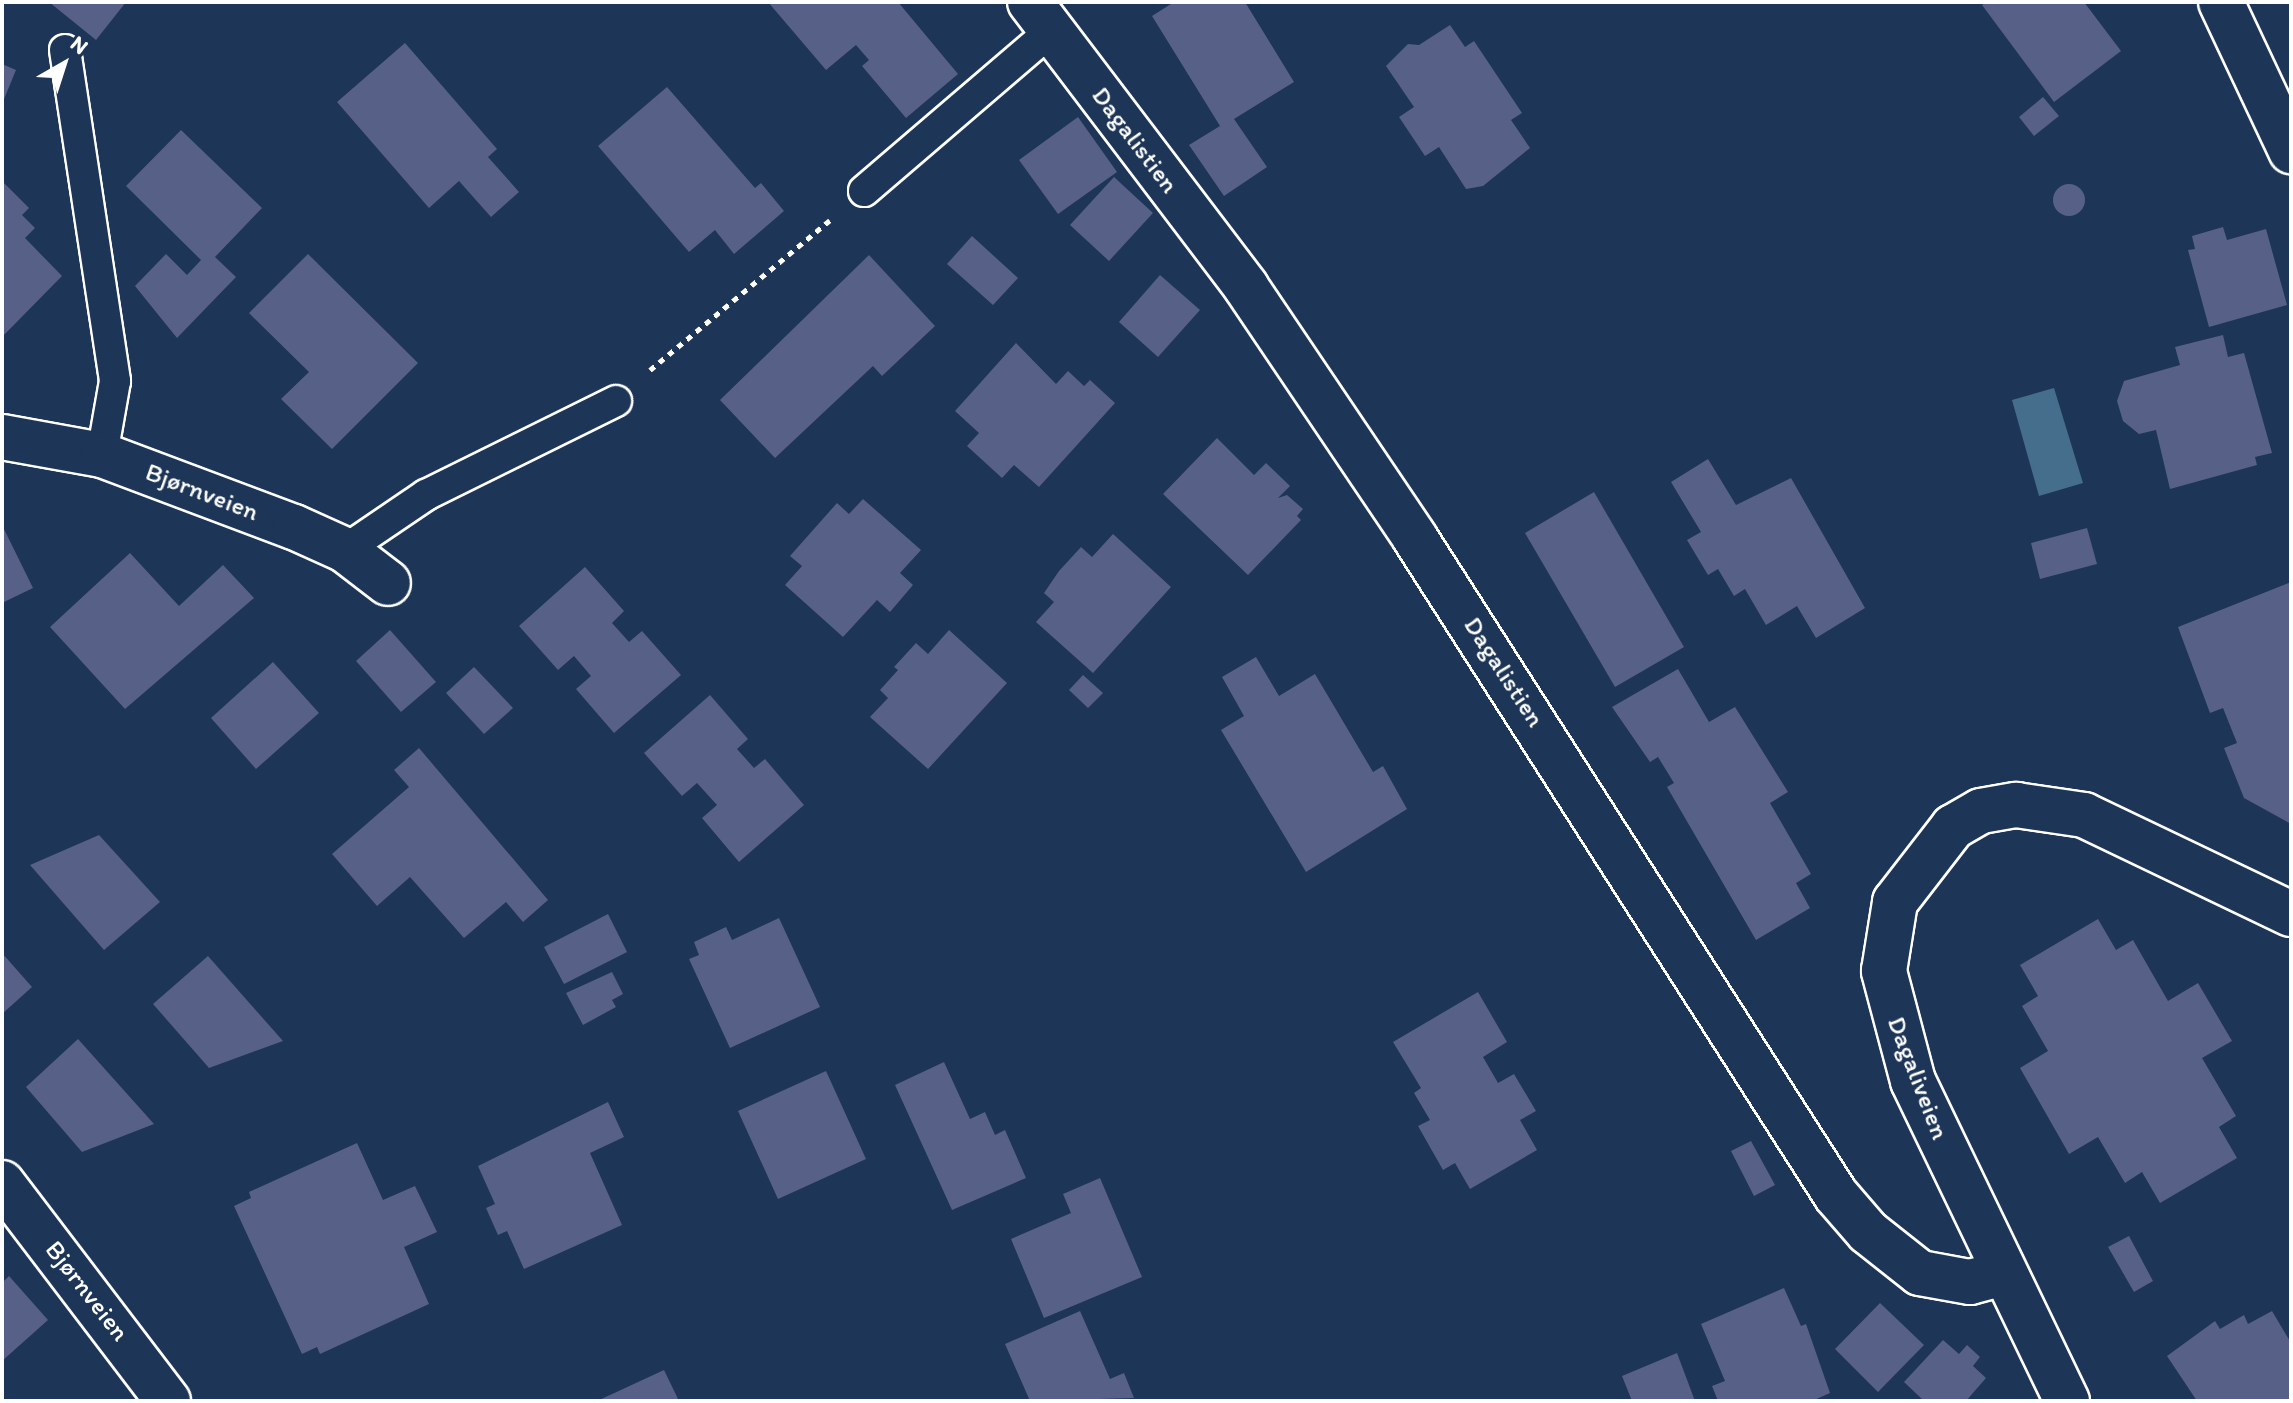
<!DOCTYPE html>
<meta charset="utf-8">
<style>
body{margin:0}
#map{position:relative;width:2293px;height:1403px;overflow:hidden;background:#1d3557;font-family:Itim,sans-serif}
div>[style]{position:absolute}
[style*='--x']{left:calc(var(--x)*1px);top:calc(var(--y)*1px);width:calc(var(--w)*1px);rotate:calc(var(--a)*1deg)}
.water>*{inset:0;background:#456e8c}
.building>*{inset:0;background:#576087}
.round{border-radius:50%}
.path>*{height:5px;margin-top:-2.5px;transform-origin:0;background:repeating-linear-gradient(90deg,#fff 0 6px,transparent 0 12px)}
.roads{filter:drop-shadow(2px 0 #fff) drop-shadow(-2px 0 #fff) drop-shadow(0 2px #fff) drop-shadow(0 -2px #fff)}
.lane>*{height:30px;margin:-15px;padding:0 15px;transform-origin:15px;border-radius:15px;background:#1d3557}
.street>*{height:44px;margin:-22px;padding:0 22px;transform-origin:22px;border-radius:22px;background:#1d3557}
span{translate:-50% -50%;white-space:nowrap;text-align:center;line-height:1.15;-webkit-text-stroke:8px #1d3557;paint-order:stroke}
.street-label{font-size:26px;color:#fff}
.frame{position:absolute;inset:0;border:4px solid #fff;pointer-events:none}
.north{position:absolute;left:24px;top:24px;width:80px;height:80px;-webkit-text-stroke:6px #1d3557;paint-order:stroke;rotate:39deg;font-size:22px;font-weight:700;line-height:32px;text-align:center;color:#fff}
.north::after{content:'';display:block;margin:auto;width:28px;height:36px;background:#fff;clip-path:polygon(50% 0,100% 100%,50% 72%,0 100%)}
</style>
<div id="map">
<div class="water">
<div style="clip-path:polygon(2054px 388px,2083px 483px,2039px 496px,2012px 400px)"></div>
</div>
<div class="building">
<div style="clip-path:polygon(49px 2px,126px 2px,96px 40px)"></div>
<div style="clip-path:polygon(768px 2px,898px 2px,958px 74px,906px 118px,862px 66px,869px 60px,856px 45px,826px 70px)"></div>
<div style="clip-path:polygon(1174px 2px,1245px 2px,1294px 82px,1234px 119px,1267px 167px,1224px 196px,1189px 145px,1220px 126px,1152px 16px)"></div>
<div style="clip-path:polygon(1986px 2px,2084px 2px,2121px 51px,2054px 102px,1982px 5px)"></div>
<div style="clip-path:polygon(1450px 25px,1465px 47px,1474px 41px,1522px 113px,1511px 120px,1530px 148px,1483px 186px,1466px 189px,1439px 147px,1425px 156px,1399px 117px,1414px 107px,1386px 66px,1408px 44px,1419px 45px)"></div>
<div style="clip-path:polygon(405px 43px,497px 149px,488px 157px,519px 192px,491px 217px,459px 181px,429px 208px,337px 102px)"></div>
<div style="clip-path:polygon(2px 64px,16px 70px,2px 104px)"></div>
<div style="clip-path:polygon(667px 87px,755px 188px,761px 183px,784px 211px,734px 254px,715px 230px,689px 252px,598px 146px)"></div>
<div style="clip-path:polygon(2043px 97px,2059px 116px,2034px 136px,2019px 117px)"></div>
<div style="clip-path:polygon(1078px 117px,1117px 172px,1058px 214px,1019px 160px)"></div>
<div style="clip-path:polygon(181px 130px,262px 208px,215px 257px,236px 277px,177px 338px,135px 286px,166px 254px,187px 275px,201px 260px,126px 186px)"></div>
<div style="clip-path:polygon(1114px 177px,1153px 213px,1109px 261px,1070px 225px)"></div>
<div style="clip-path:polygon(2px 181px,29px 208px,22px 215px,35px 228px,25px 238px,62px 276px,2px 337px)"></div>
<div class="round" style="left:2053px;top:184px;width:32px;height:32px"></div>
<div style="clip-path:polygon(2223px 227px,2227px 240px,2266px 229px,2287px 305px,2209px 327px,2188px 250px,2195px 249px,2192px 236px)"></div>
<div style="clip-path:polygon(972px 236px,1018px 278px,993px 305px,947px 264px)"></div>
<div style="clip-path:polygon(308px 254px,418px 363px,332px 449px,281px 399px,309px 372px,249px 313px)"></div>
<div style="clip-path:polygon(869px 255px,935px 326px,882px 376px,873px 366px,775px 458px,720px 400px)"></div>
<div style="clip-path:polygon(1160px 275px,1200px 310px,1158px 357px,1119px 322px)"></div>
<div style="clip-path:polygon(2223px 335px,2228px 357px,2244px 353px,2272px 453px,2255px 457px,2257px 465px,2170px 489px,2156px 430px,2139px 434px,2123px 421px,2117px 401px,2124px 381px,2180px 365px,2175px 347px)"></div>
<div style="clip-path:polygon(1016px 343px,1056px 384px,1068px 371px,1084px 386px,1090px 380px,1115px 403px,1039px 487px,1014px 465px,1002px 478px,967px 446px,979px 433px,955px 411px)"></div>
<div style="clip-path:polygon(1217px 438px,1254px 475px,1266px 463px,1290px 486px,1278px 498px,1287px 495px,1303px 509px,1297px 516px,1301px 520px,1248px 575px,1163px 494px)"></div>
<div style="clip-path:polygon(1708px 459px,1736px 505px,1791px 478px,1865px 608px,1816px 638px,1797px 606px,1766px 625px,1745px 589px,1734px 596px,1718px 569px,1708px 575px,1687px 540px,1701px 532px,1671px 482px)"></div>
<div style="clip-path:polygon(1594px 492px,1684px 647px,1615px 687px,1525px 533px)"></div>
<div style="clip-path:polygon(863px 499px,921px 550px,900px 573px,913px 585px,890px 612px,877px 600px,843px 637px,785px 585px,802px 566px,790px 556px,837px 503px,849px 514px)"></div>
<div style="clip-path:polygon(2px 525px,33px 588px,2px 603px)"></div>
<div style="clip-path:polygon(2087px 528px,2097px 564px,2040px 579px,2031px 543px)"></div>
<div style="clip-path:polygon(1113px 534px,1171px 587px,1093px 673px,1036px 622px,1054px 602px,1044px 593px,1059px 571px,1081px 547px,1092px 557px)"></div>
<div style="clip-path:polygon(130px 553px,179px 606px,223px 565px,254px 598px,125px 709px,50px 627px)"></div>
<div style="clip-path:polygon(585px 567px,624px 611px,612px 623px,629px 642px,642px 631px,681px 675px,614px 733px,576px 689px,591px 676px,574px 656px,558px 670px,519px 626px)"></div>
<div style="clip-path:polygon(2291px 582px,2291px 824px,2244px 798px,2224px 748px,2237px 743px,2223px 708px,2210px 713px,2178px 627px)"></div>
<div style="clip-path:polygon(390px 630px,436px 682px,401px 712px,356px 661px)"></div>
<div style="clip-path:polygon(949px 630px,1007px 683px,928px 769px,870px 717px,888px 698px,880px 690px,898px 670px,894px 667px,916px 643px,928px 654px)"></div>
<div style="clip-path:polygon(1256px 657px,1279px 696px,1315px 674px,1373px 772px,1383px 766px,1407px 809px,1306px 872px,1221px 730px,1244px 716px,1222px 677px)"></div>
<div style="clip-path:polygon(273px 662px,319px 713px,256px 769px,211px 718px)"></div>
<div style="clip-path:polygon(474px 667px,513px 708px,484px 734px,446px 693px)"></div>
<div style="clip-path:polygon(1678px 669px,1709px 722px,1735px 707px,1788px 792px,1770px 803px,1811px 874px,1796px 883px,1810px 908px,1756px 940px,1667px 787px,1674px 783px,1658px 757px,1650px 762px,1612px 707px)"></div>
<div style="clip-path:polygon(1083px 675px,1103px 693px,1088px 708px,1069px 690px)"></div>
<div style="clip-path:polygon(710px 695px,748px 739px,737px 749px,754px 768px,765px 759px,804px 805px,739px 862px,702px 818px,717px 805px,697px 783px,682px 796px,644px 753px)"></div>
<div style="clip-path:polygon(419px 748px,548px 900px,523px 922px,506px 902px,464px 938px,410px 877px,377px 906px,332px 854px,409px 787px,394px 770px)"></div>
<div style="clip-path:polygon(99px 835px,160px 902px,104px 950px,30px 865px)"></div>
<div style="clip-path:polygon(608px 914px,627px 952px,564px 984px,544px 947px)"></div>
<div style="clip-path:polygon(779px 918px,820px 1007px,730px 1048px,689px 959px,699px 955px,694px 942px,726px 927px,732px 940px)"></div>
<div style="clip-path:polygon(2098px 919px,2116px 950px,2133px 940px,2168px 1001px,2198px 983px,2232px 1041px,2202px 1058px,2236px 1116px,2219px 1127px,2237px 1158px,2160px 1203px,2142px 1172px,2125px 1183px,2098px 1137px,2069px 1154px,2020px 1068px,2048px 1051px,2022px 1006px,2038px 996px,2020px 965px)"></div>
<div style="clip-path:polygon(2px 953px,32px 987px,2px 1014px)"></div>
<div style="clip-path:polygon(208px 956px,283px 1041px,209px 1068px,153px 1004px)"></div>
<div style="clip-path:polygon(612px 972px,623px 994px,612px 1000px,616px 1007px,583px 1025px,566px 993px)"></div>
<div style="clip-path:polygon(1478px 992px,1507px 1042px,1483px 1057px,1498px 1083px,1514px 1074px,1536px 1111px,1520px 1120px,1537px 1150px,1470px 1189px,1455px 1163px,1443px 1170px,1418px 1126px,1430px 1120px,1414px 1093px,1421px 1088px,1393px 1042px)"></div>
<div style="clip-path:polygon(78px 1039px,154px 1124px,82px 1152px,26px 1087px)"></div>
<div style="clip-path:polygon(944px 1062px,970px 1119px,985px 1112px,995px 1135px,1005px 1130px,1026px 1178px,952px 1210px,895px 1085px)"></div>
<div style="clip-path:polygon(826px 1071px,866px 1159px,778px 1199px,738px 1111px)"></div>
<div style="clip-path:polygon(608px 1102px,624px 1137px,590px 1153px,622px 1225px,524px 1269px,507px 1231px,498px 1235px,486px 1208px,495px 1204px,478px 1166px)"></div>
<div style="clip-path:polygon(1751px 1141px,1775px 1185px,1754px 1196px,1731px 1151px)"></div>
<div style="clip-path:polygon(357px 1143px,383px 1200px,415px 1186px,437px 1232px,404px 1247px,429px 1304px,320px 1354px,317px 1347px,302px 1354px,234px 1206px,251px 1198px,249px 1192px)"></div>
<div style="clip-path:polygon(1100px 1178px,1142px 1277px,1044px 1318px,1011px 1239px,1071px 1213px,1063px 1194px)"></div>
<div style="clip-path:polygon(2129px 1236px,2153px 1281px,2134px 1292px,2108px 1247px)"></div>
<div style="clip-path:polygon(9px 1276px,48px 1320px,2px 1361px,2px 1283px)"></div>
<div style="clip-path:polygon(1784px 1288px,1801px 1326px,1806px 1324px,1830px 1393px,1812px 1401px,1718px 1401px,1712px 1386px,1725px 1381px,1701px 1324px)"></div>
<div style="clip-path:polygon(1880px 1303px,1924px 1345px,1878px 1392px,1835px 1349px)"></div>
<div style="clip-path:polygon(1080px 1311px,1110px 1379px,1124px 1373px,1134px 1398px,1030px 1401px,1005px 1344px)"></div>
<div style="clip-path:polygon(2272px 1311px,2291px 1343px,2291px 1401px,2197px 1401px,2167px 1356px,2215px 1321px,2220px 1329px,2244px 1315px,2248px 1324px)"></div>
<div style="clip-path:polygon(1943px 1340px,1959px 1354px,1967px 1345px,1980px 1357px,1973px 1366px,1986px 1378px,1966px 1401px,1924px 1401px,1904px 1382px)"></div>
<div style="clip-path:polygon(1677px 1353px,1695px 1401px,1632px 1401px,1622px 1376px)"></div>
<div style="clip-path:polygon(664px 1370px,679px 1401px,597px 1401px)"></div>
</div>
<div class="path">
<div style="--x:650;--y:370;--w:234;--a:-39.8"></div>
</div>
<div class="roads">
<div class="lane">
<div style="--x:65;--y:50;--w:335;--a:81.4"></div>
<div style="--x:115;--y:381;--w:75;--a:100"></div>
<div style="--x:864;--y:191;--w:248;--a:-40.6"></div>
<div style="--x:345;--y:550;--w:98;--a:-34.2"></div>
<div style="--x:426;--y:495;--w:212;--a:-26.3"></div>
</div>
<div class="street">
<div style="--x:1030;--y:2;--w:358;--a:52.8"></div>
<div style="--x:1246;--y:287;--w:303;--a:56"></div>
<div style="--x:1415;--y:538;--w:780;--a:57.35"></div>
<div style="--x:1836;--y:1195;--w:49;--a:49.1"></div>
<div style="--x:1868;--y:1232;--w:66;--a:38.3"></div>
<div style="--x:1920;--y:1273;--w:51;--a:10.2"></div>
<div style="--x:1970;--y:1282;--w:35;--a:-15"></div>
<div style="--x:2221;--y:2;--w:165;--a:64.8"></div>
<div style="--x:2;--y:437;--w:102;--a:10.2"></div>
<div style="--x:102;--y:455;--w:205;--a:20.6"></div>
<div style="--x:294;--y:527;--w:56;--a:24.3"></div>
<div style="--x:345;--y:550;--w:54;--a:37.5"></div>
<div style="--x:2;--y:1183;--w:274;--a:52.7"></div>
<div style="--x:2067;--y:1401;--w:355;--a:-115.7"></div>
<div style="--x:1913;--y:1081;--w:114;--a:-104.8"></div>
<div style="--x:1884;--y:971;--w:70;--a:-80.9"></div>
<div style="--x:1895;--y:902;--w:95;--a:-52.3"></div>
<div style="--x:1953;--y:827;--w:32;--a:-30"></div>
<div style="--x:1981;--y:811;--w:36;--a:-10"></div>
<div style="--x:2016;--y:805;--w:69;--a:8.4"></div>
<div style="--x:2084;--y:815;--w:229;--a:25.6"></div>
</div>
</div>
<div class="street-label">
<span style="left:1135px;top:140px;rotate:53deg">Dagalistien</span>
<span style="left:202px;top:492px;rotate:21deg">Bjørnveien</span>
<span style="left:1504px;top:672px;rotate:57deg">Dagalistien</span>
<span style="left:1918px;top:1078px;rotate:69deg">Dagaliveien</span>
<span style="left:87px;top:1291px;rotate:52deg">Bjørnveien</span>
</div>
<div class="frame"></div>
<div class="north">N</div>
</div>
